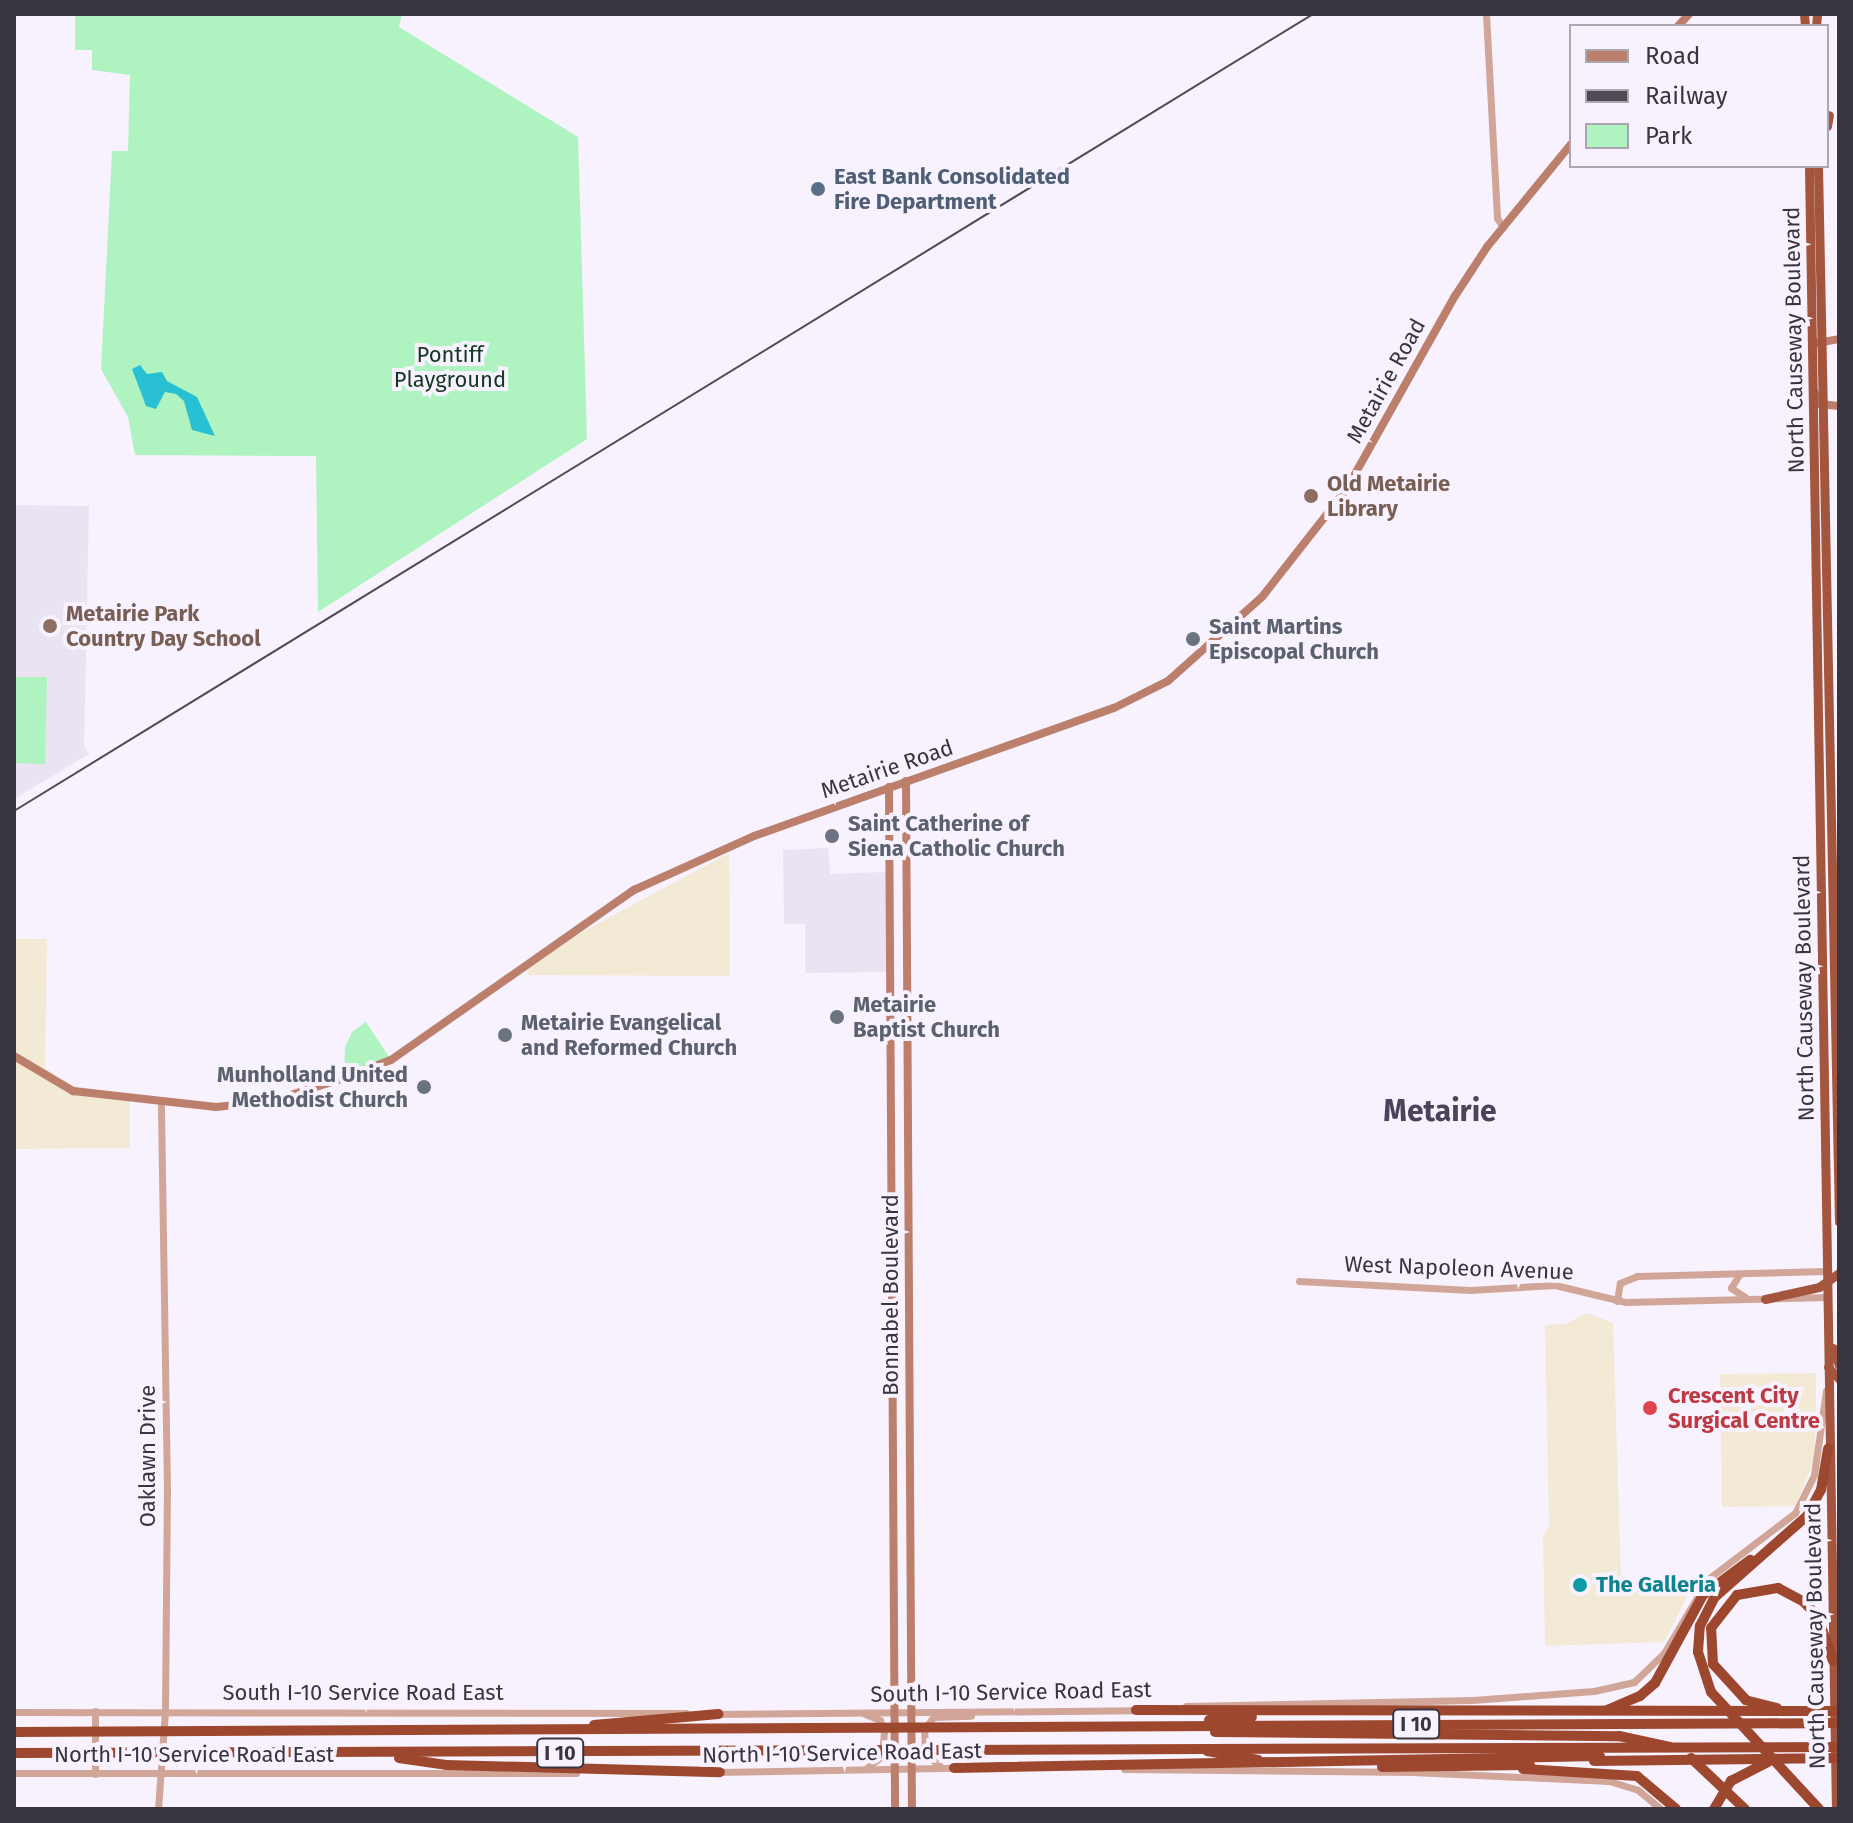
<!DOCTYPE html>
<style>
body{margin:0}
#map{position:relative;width:1853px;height:1823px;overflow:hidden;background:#f7f2fe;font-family:"Fira Sans",sans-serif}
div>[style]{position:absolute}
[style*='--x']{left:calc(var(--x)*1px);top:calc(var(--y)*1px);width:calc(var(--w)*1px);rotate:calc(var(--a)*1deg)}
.commercial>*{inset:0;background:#f3ead5}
.built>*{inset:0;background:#e9e3f2}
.green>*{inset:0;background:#aef3c0}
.water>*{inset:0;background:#29c0d4}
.tertiary>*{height:7px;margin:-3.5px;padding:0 3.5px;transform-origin:3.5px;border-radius:3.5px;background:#d1a699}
.secondary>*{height:8px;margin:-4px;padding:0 4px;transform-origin:4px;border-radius:4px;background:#bc7f6c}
.trunk>*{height:9px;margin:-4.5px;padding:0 4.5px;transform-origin:4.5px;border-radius:4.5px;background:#a4553d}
.motorway>*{height:10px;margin:-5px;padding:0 5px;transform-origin:5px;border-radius:5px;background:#9d482e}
.rail>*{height:2px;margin:-1px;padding:0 1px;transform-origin:1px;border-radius:1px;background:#4e4a56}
.dots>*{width:22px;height:22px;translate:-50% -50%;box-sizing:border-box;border:4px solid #f7f2fe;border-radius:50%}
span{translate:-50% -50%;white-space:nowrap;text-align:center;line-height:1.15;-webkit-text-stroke:8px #f7f2fe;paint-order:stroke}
.shield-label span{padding:2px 6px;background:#f7f2fe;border:2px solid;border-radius:6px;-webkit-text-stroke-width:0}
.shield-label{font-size:20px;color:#383440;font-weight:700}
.service-label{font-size:22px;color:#4e5e75;font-weight:700}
.left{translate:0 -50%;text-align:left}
.street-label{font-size:22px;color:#383440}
.park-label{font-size:22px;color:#133720}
.education-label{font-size:22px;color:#785e54;font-weight:700}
.worship-label{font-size:22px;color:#5b616d;font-weight:700}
.right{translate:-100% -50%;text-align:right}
.health-label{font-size:22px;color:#be3a42;font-weight:700}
.culture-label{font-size:22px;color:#0d838f;font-weight:700}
.district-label{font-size:30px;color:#4c435b;font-weight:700}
.frame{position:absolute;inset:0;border:16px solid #383440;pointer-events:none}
.legend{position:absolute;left:1569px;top:24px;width:260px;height:144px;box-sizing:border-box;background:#f7f2fe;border:2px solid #aba6b2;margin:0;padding:10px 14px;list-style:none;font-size:24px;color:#383440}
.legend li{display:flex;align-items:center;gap:16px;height:40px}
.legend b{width:40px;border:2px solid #aba6b2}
</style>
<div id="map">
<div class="commercial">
<div style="clip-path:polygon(729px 853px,730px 976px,528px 975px,527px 969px,573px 937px)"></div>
<div style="clip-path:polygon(14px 939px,47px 939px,45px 1068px,72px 1086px,130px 1095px,130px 1148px,14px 1149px)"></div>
<div style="clip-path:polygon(1587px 1313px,1613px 1323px,1621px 1580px,1696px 1580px,1664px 1642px,1545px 1646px,1543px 1537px,1549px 1526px,1545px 1325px,1565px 1324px)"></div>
<div style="clip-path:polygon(1816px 1373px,1815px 1459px,1795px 1506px,1722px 1507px,1720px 1374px)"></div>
</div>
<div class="built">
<div style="clip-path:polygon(14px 505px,89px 506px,84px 746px,89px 754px,14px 799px)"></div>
<div style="clip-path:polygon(828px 848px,830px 874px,887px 872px,887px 972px,805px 973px,805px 924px,784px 924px,783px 850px)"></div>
</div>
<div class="green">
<div style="clip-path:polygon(75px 14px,402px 14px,399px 27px,578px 137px,587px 439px,318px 612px,316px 456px,135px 455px,128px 417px,101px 369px,112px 151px,128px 151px,130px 75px,92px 70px,92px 50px,75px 50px)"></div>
<div style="clip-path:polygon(14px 677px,47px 677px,45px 764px,14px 763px)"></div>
<div style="clip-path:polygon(366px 1022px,391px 1060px,344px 1078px,345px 1047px,352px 1032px)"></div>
</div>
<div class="water">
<div style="clip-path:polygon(140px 365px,147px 374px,162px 372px,167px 381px,197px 397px,215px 436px,192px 430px,184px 401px,176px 394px,165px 392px,156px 409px,146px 406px,132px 369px)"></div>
</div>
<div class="tertiary">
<div style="--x:1486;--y:14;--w:204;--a:86.9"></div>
<div style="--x:1497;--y:218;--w:11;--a:56"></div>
<div style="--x:1739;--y:1275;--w:15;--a:122"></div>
<div style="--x:1731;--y:1288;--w:17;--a:33"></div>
<div style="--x:1299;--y:1281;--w:171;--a:3"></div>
<div style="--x:1470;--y:1290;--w:85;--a:-3.4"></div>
<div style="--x:1555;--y:1285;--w:73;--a:13.5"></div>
<div style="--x:1626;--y:1302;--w:201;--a:-1.4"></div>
<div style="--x:1617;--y:1301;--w:18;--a:-81"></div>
<div style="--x:1620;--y:1283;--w:18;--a:-22"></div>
<div style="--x:1637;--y:1276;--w:189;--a:-1.5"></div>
<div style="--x:1186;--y:1706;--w:287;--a:-1.2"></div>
<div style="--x:1473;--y:1700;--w:121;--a:-4.3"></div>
<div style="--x:1594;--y:1691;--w:41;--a:-12.7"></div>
<div style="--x:1634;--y:1682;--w:42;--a:-44"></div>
<div style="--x:1664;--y:1653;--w:86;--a:-59.3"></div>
<div style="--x:1708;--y:1579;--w:109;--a:-37.2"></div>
<div style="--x:1795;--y:1513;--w:42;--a:-63.4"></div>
<div style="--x:1814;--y:1475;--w:85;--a:-81.9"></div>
<div style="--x:14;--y:1712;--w:672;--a:0.09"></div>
<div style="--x:715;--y:1714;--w:423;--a:-0.5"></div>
<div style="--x:865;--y:1714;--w:16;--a:22"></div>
<div style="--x:880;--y:1720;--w:13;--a:72"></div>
<div style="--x:884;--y:1732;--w:24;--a:95"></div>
<div style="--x:882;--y:1756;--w:18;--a:142"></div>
<div style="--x:942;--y:1768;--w:23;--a:-139"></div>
<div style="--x:925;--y:1753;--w:23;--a:-92"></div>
<div style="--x:924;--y:1730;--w:16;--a:-55"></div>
<div style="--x:933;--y:1717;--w:38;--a:-2"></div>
<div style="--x:1124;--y:1769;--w:287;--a:0.6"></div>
<div style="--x:1411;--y:1772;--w:198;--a:2.6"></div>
<div style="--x:1609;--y:1781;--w:30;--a:17"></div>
<div style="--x:1638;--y:1790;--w:30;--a:40"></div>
<div style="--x:716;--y:1772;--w:240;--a:-1"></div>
<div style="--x:14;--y:1773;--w:562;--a:0"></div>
<div style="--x:95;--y:1774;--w:63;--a:-90"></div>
<div style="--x:158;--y:1809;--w:98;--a:-85.9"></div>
<div style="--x:165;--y:1711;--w:220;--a:-89.5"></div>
<div style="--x:167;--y:1491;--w:389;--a:-90.9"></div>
</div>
<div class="secondary">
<div style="--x:1678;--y:26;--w:16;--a:-47"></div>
<div style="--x:1817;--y:343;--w:22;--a:-10"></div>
<div style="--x:1814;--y:391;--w:14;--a:69"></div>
<div style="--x:1819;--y:404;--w:20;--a:6"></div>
<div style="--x:906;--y:781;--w:1028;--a:89.67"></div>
<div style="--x:889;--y:787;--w:1022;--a:89.66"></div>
<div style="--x:14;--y:1056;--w:69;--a:30.7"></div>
<div style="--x:73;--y:1091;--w:144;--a:6.4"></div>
<div style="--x:216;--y:1107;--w:56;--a:-6.1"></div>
<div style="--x:272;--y:1101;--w:76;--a:-17.7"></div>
<div style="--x:344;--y:1078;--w:50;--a:-21"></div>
<div style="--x:391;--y:1060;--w:297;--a:-35"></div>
<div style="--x:634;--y:890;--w:132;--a:-24.2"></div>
<div style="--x:754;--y:836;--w:382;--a:-19.6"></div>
<div style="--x:1114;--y:708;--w:60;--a:-26.6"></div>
<div style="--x:1168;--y:681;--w:126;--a:-41.8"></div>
<div style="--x:1262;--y:597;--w:136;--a:-51.9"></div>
<div style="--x:1346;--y:490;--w:223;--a:-60.7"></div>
<div style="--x:1455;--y:296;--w:59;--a:-56.9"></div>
<div style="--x:1487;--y:247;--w:133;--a:-50.8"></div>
</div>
<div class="trunk">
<div style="--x:1804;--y:14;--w:12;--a:85"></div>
<div style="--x:1816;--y:26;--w:12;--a:-85"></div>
<div style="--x:1827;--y:126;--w:11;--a:-80"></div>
<div style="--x:1809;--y:166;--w:1643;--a:89.06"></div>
<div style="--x:1818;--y:166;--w:1056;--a:88.86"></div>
<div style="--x:1765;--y:1299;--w:55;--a:-12.5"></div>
<div style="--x:1819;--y:1287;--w:24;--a:-35"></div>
<div style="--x:1833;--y:1348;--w:18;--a:71"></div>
<div style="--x:1828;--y:1367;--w:16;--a:47"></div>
</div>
<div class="motorway">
<div style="--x:1777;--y:1708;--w:32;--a:-166"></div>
<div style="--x:1746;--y:1700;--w:49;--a:-132.5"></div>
<div style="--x:1713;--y:1664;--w:36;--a:-93"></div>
<div style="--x:1711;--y:1628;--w:42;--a:-51.8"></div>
<div style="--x:1737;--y:1595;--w:42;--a:-9.7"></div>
<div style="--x:1778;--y:1588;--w:30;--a:28"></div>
<div style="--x:1804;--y:1602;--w:21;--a:47"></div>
<div style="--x:1818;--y:1617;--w:46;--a:71.2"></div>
<div style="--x:1136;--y:1710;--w:703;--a:0.08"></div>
<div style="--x:1607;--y:1710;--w:36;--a:-23"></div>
<div style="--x:1640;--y:1696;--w:20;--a:-41"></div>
<div style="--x:1655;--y:1683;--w:100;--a:-61.4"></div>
<div style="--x:1703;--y:1595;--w:59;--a:-36.7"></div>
<div style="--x:1209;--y:1720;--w:43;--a:-4"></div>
<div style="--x:594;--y:1725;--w:125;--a:-5"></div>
<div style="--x:14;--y:1732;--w:1825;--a:-0.28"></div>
<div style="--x:1215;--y:1732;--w:404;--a:0.6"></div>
<div style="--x:1619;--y:1736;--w:52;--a:12.2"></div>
<div style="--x:1207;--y:1751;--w:52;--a:10"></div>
<div style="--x:14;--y:1753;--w:1825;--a:-0.19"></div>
<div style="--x:399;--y:1758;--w:49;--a:8.3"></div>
<div style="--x:447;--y:1765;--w:273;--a:1.5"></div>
<div style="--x:1691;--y:1758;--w:74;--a:43.4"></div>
<div style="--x:1594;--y:1761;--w:245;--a:-0.7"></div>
<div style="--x:1382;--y:1767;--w:148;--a:-0.8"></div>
<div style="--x:954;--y:1768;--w:646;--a:-1.06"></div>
<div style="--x:1523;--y:1769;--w:114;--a:3.5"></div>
<div style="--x:1637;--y:1776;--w:51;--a:40.2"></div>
<div style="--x:1714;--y:1809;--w:33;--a:-59"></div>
<div style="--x:1731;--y:1781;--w:42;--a:-27.2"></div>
<div style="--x:1819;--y:1809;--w:159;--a:-132.7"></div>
<div style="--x:1711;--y:1692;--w:42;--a:-108"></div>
<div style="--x:1698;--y:1652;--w:26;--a:-86"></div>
<div style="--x:1700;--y:1626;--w:33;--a:-63"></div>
<div style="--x:1715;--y:1597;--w:123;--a:-41.4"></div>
<div style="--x:1807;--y:1516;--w:30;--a:-62"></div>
<div style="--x:1821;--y:1490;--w:42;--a:-80.3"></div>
</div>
<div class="rail">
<div style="--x:14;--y:811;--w:1524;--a:-31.53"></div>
</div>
<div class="dots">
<div style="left:818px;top:189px;background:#5c6f8a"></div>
<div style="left:1311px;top:496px;background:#8d6e63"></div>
<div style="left:50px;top:626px;background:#8d6e63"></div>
<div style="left:1193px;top:639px;background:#6b7280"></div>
<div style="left:832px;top:836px;background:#6b7280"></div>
<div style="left:837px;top:1017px;background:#6b7280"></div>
<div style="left:505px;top:1035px;background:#6b7280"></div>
<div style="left:424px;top:1087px;background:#6b7280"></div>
<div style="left:1650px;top:1408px;background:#e0444e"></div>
<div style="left:1580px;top:1585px;background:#0f9aa8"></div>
</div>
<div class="shield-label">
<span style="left:1416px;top:1724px">I 10</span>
<span style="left:560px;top:1753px">I 10</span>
</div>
<div class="service-label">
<span class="left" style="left:834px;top:189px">East Bank Consolidated<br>Fire Department</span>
</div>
<div class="street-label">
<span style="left:1794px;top:340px;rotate:-91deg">North Causeway Boulevard</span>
<span style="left:1386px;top:381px;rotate:-61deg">Metairie Road</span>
<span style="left:887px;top:769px;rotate:-19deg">Metairie Road</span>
<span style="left:1804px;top:988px;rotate:-91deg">North Causeway Boulevard</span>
<span style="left:1459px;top:1268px;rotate:2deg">West Napoleon Avenue</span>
<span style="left:891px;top:1295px;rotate:-90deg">Bonnabel Boulevard</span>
<span style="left:148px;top:1456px;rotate:-90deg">Oaklawn Drive</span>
<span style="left:1815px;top:1636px;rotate:-91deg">North Causeway Boulevard</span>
<span style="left:1011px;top:1692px;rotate:-1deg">South I-10 Service Road East</span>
<span style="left:363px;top:1693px">South I-10 Service Road East</span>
<span style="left:842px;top:1753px;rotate:-1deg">North I-10 Service Road East</span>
<span style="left:194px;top:1755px">North I-10 Service Road East</span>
</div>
<div class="park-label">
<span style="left:450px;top:367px">Pontiff<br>Playground</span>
</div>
<div class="education-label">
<span class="left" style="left:1327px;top:496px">Old Metairie<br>Library</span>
<span class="left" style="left:66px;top:626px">Metairie Park<br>Country Day School</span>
</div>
<div class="worship-label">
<span class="left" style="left:1209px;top:639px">Saint Martins<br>Episcopal Church</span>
<span class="left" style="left:848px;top:836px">Saint Catherine of<br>Siena Catholic Church</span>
<span class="left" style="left:853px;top:1017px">Metairie<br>Baptist Church</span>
<span class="left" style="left:521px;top:1035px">Metairie Evangelical<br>and Reformed Church</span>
<span class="right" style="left:408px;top:1087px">Munholland United<br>Methodist Church</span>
</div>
<div class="health-label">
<span class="left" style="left:1668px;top:1408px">Crescent City<br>Surgical Centre</span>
</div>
<div class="culture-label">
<span class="left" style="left:1596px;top:1585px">The Galleria</span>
</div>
<div class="district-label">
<span style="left:1440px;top:1111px">Metairie</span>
</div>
<div class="frame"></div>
<ul class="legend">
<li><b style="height:10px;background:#bc7f6c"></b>Road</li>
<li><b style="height:10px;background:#4e4a56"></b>Railway</li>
<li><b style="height:22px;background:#aef3c0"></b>Park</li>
</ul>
</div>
